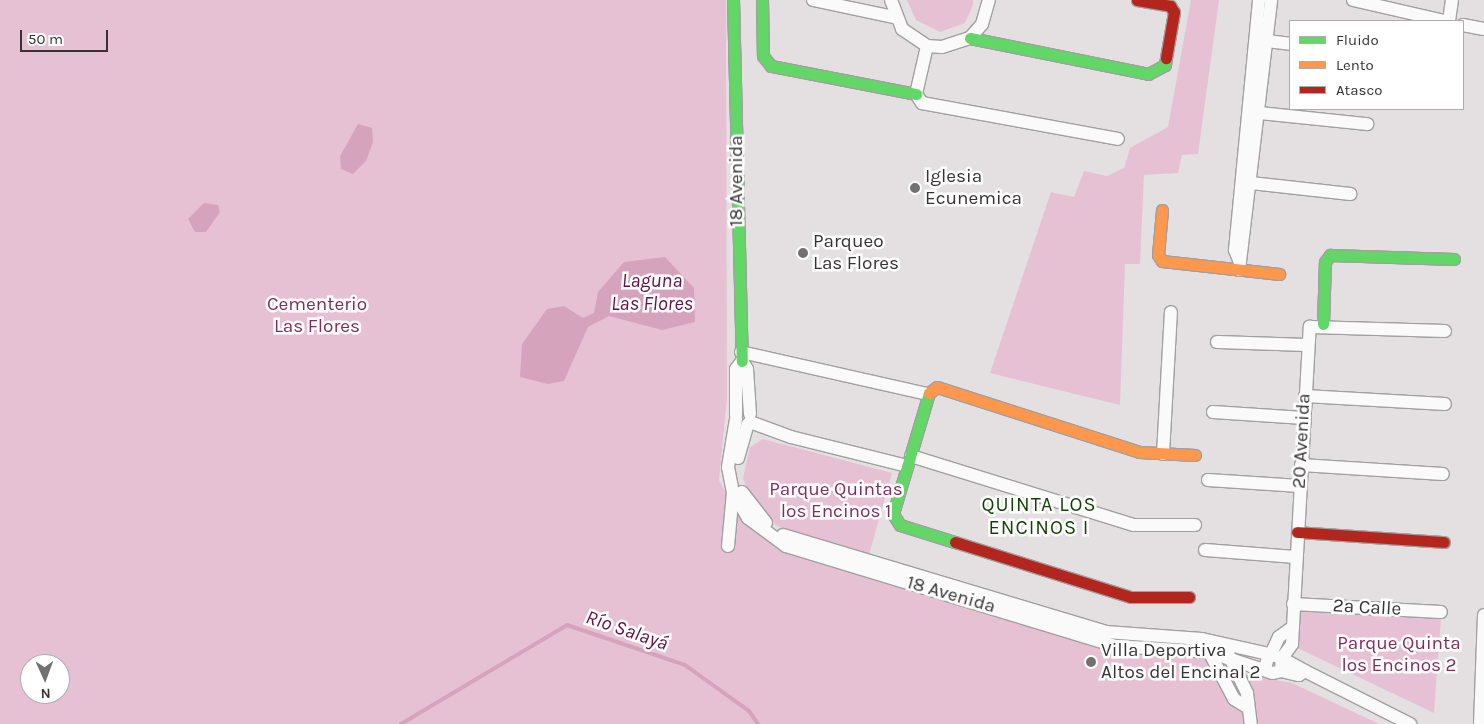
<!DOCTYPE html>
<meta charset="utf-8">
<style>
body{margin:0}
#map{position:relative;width:1484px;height:724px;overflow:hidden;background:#e4e0e2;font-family:Karla,sans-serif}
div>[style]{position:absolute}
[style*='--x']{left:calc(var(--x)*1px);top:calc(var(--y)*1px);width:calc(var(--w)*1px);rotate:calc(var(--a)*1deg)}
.green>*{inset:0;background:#e6c1d3}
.water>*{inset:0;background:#d6a3bc}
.stream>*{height:4px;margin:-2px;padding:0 2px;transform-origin:2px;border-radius:2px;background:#d6a3bc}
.roads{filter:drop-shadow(1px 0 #a19fa0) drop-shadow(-1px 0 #a19fa0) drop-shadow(0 1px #a19fa0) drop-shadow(0 -1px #a19fa0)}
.street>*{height:12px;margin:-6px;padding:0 6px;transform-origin:6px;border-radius:6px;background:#fbfafb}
.fast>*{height:11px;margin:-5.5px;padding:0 5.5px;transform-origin:5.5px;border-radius:5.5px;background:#63d668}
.slow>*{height:11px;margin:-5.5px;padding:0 5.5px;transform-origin:5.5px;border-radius:5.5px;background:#ff974d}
.jam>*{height:11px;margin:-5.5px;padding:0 5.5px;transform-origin:5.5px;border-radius:5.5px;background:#b3261e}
.dots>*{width:14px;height:14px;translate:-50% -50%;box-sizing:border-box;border:2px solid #fff;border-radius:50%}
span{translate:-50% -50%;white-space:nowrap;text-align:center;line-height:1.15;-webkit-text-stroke:5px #fff;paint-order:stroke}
.poi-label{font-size:19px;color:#353334}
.left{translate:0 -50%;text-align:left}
.street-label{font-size:19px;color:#353334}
.park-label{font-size:19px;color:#812d5c}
.water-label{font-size:20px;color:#641042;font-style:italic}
.neighbourhood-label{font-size:20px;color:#123f02;letter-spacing:1px}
.legend{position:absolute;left:1289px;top:20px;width:175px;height:90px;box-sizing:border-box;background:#fff;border:1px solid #aeadae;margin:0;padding:6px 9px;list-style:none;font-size:15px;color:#353334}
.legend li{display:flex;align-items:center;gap:10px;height:25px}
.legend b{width:25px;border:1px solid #aeadae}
.north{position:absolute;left:20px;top:654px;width:50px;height:50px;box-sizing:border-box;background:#fff;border:1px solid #aeadae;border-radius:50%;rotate:178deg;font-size:14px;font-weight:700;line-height:20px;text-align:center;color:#353334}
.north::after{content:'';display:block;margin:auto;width:18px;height:22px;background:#727071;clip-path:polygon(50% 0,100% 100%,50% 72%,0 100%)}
.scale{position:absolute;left:20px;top:30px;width:88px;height:22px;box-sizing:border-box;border:2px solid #353334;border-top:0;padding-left:6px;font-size:15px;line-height:18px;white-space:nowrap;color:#353334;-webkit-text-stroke:4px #fff;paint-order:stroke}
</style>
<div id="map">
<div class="green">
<div style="clip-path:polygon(evenodd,0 0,726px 0,727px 398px,719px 480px,734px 508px,760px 534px,1121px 650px,1204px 655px,1209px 668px,1292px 683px,1379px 724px,0 724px,0 0,30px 664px,60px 664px,60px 694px,30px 694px,30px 664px)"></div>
<div style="clip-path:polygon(907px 0,973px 0,973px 5px,965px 23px,940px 32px,916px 20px)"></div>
<div style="clip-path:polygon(1191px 0,1219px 0,1198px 154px,1182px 155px,1178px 173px,1144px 175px,1140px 264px,1125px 264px,1120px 405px,990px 373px,1051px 192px,1074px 197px,1084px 171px,1107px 176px,1124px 168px,1130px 148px,1168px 127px)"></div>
<div style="clip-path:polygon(763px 439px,892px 473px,869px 555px,777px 526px,753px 502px,743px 478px,750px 447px)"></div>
<div style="clip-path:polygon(1302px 609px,1441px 618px,1434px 713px,1291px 645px)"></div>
</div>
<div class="water">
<div style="clip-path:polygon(358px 124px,372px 128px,373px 142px,366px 161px,353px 174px,341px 169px,340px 156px)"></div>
<div style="clip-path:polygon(204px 203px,218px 205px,220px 212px,206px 232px,195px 232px,188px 219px)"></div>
<div style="clip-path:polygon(665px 257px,694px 288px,695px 322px,662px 330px,609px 316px,588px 327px,564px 381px,548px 384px,520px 377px,522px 344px,547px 309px,564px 306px,583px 318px,594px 313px,598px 292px,624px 262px)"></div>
</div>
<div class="stream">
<div style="--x:401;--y:724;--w:193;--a:-30.8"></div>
<div style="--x:567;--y:625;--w:125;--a:18.7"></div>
<div style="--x:685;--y:665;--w:79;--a:35.7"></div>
<div style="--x:749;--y:711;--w:16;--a:55"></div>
</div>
<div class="roads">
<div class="street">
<div style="--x:813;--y:0;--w:83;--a:11.9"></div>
<div style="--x:891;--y:0;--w:31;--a:69"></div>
<div style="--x:902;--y:29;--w:30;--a:34"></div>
<div style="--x:927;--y:46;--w:15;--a:4"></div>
<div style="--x:942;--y:47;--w:29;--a:-18"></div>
<div style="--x:970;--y:38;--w:18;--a:-49"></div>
<div style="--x:982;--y:24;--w:25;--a:-74"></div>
<div style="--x:1353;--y:0;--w:94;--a:12.9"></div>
<div style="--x:1449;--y:21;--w:21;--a:-82"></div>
<div style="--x:1463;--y:25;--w:21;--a:11"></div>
<div style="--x:1267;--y:41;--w:23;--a:7"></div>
<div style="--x:927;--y:46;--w:49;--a:102.9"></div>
<div style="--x:916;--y:94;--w:11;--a:56"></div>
<div style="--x:922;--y:103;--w:199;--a:10.4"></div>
<div style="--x:1250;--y:112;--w:118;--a:5.9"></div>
<div style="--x:1251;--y:183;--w:100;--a:6.3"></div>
<div style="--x:1239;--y:260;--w:11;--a:-112"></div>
<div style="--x:1235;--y:250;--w:251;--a:-84.5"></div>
<div style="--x:1239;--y:270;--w:272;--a:-83.2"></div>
<div style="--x:1217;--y:342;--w:91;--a:1.9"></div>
<div style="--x:741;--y:352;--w:191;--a:12.7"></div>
<div style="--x:1305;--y:396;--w:140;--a:3.3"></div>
<div style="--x:1213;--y:412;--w:91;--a:3.8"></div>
<div style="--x:736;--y:415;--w:46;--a:-90"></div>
<div style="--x:736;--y:369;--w:10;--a:-53"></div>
<div style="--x:742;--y:361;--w:9;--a:58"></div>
<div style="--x:747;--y:369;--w:45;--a:86.2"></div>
<div style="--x:736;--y:419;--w:49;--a:99.5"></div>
<div style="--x:728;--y:467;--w:25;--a:79"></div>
<div style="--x:733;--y:492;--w:30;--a:60"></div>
<div style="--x:748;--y:518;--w:47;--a:36.4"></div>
<div style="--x:786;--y:546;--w:345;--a:16.9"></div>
<div style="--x:1116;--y:646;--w:93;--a:3.7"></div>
<div style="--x:1209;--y:652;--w:67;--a:18.2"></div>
<div style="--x:1273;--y:673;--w:8;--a:-14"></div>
<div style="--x:1281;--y:671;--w:13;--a:-86"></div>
<div style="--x:1282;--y:658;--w:14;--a:-163"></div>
<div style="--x:1269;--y:654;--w:15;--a:106"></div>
<div style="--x:750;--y:422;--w:44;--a:20.1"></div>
<div style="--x:791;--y:437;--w:120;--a:14"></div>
<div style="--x:1163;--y:454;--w:142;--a:-86.8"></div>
<div style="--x:911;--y:456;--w:233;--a:17.2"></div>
<div style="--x:1134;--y:525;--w:61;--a:0"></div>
<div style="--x:738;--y:458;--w:35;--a:-74"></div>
<div style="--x:1301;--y:465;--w:142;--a:3.6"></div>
<div style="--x:1208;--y:480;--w:92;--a:3.7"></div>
<div style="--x:742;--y:492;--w:39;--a:52"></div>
<div style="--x:783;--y:535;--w:337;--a:16.7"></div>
<div style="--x:1106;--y:632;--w:96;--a:4.2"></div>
<div style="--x:1202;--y:639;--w:69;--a:12.6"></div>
<div style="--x:728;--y:546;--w:54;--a:-84.7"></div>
<div style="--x:1205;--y:550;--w:91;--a:4.4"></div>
<div style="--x:1293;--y:604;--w:148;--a:3.1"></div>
<div style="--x:1207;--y:648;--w:58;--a:62.1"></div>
<div style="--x:1234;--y:699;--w:13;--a:32"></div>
<div style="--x:1228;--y:654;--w:43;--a:64"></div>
<div style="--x:1247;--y:693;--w:31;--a:83"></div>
<div style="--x:1271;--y:654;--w:19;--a:-65"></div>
<div style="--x:1279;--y:637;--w:17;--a:-36"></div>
<div style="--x:1282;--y:658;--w:17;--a:-54"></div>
<div style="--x:1292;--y:644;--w:318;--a:-86.8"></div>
<div style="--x:1310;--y:327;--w:135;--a:1.7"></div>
<div style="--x:1281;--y:671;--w:18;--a:13"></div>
<div style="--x:1299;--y:675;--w:7;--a:-34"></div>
<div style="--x:1305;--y:671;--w:25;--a:-151"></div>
<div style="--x:1305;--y:671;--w:118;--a:26.8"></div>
<div style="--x:1480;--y:724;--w:109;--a:-87.9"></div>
</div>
<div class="fast">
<div style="--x:733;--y:0;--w:361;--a:88.6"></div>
<div style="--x:762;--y:0;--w:56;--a:89"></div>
<div style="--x:763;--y:56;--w:13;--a:51"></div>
<div style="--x:771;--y:66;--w:148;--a:10.9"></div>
<div style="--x:970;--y:38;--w:182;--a:11.4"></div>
<div style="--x:1148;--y:74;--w:19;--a:-28"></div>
<div style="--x:1165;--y:65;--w:7;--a:-82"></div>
<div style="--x:1323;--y:324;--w:62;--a:-88.2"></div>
<div style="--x:1325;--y:262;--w:9;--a:-54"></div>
<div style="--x:1330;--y:255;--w:124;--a:1.8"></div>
<div style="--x:929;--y:393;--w:126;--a:106.6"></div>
<div style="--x:893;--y:514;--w:13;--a:58"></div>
<div style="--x:900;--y:525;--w:58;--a:17.2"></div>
</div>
<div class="slow">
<div style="--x:1162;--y:210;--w:45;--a:95.1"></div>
<div style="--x:1158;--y:255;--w:7;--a:56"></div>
<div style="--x:1162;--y:261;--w:118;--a:6.3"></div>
<div style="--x:929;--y:393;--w:10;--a:-37"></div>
<div style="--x:937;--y:387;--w:212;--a:17.8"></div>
<div style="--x:1139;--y:452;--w:56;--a:3.1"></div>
</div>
<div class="jam">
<div style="--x:1137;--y:0;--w:34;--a:10"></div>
<div style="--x:1170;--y:6;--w:7;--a:56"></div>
<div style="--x:1174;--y:12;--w:47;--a:99.9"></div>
<div style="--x:1297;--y:532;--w:147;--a:3.9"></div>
<div style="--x:955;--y:542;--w:184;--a:17.4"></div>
<div style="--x:1131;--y:597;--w:58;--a:0"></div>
</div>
</div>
<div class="dots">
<div style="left:915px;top:188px;background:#727071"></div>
<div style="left:803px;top:253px;background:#727071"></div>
<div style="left:1091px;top:662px;background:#727071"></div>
</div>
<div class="poi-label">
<span class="left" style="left:925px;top:188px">Iglesia<br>Ecunemica</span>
<span class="left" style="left:813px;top:253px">Parqueo<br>Las Flores</span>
<span class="left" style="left:1101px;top:662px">Villa Deportiva<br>Altos del Encinal 2</span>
</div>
<div class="street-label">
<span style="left:737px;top:181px;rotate:-90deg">18 Avenida</span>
<span style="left:1302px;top:441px;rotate:-87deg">20 Avenida</span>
<span style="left:951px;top:595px;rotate:16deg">18 Avenida</span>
<span style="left:1367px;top:608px;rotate:3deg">2a Calle</span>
</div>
<div class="park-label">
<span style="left:317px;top:316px">Cementerio<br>Las Flores</span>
<span style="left:836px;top:501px">Parque Quintas<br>los Encinos 1</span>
<span style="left:1399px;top:655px">Parque Quinta<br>los Encinos 2</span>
</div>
<div class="water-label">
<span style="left:652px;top:292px">Laguna<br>Las Flores</span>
<span style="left:627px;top:630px;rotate:19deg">Río Salayá</span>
</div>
<div class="neighbourhood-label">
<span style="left:1039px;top:516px">QUINTA LOS<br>ENCINOS I</span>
</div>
<ul class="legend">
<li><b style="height:6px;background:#63d668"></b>Fluido</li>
<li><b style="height:6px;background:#ff974d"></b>Lento</li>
<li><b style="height:6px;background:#b3261e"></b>Atasco</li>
</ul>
<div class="north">N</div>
<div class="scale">50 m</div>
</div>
